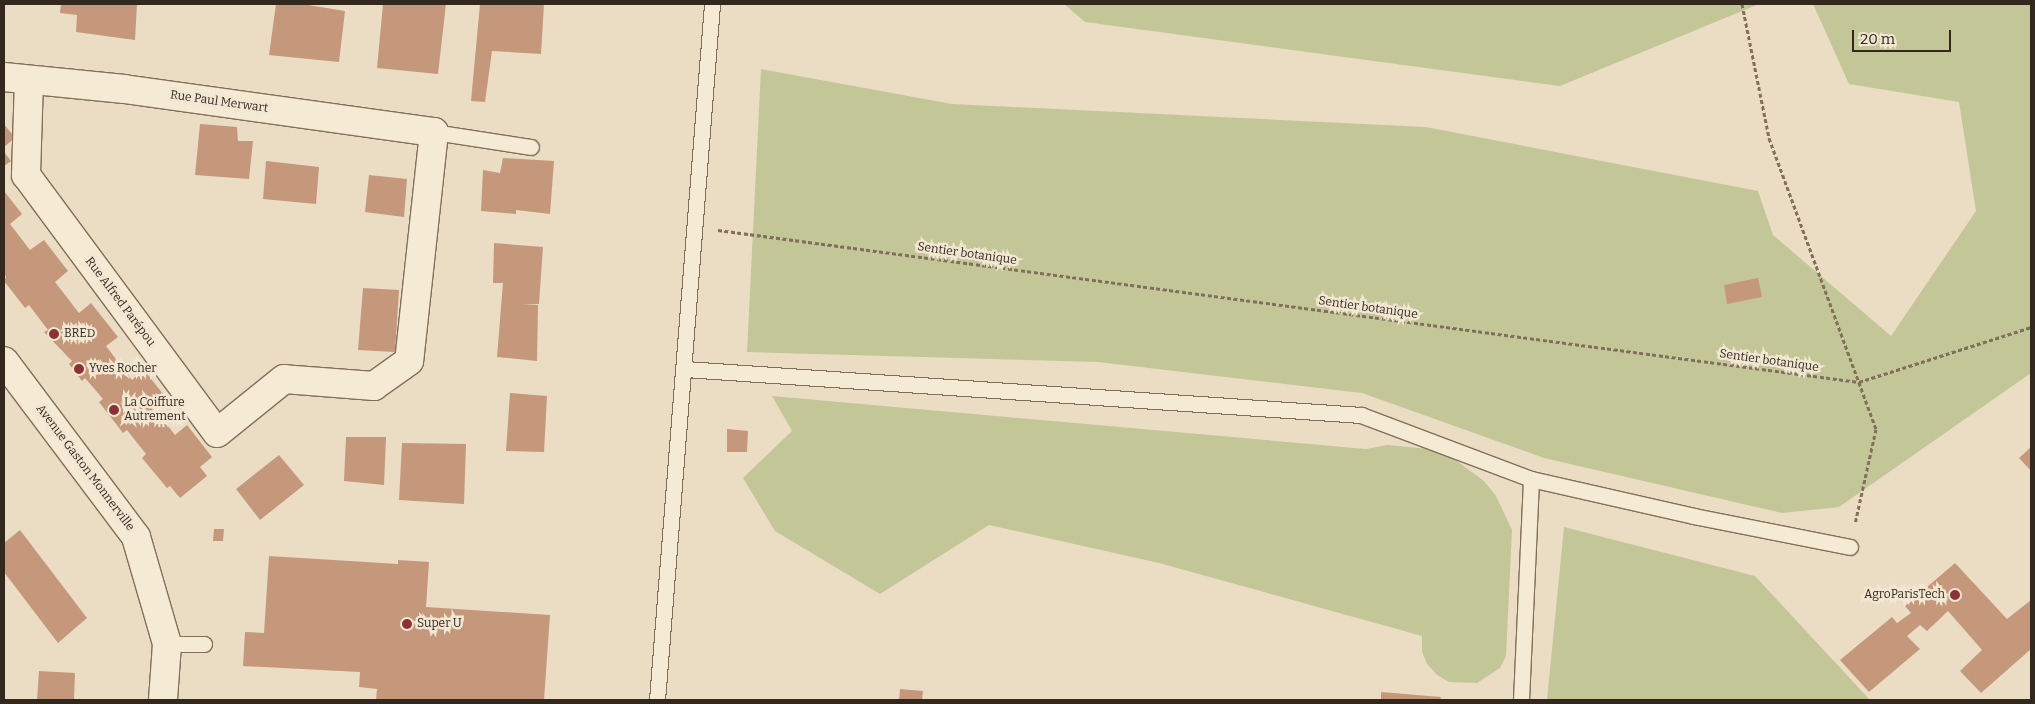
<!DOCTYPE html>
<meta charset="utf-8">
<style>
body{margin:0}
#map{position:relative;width:2035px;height:704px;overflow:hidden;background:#eaddc3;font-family:Bitter,serif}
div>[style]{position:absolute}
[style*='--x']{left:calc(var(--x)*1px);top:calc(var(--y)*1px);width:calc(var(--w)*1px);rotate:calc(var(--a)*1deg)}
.green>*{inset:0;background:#c3c798}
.building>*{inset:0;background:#c5987c}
.path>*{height:3px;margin-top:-1.5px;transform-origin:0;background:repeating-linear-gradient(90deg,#826f5b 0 4px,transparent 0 6.5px)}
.roads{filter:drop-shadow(1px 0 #826f5b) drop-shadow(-1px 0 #826f5b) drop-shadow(0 1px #826f5b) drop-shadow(0 -1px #826f5b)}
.lane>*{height:15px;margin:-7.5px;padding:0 7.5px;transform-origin:7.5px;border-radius:7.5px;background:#f5ebd5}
.street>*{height:28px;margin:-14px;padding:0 14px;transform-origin:14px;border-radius:14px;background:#f5ebd5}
.secondary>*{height:28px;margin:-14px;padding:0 14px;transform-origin:14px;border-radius:14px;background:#f5ebd5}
.dots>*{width:14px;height:14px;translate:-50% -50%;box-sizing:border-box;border:2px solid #f2e7d2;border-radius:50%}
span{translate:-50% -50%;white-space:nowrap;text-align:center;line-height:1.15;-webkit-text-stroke:5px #f2e7d2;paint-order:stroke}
.street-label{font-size:12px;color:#33281e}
.poi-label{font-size:12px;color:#33281e}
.left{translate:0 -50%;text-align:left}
.right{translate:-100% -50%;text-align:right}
.frame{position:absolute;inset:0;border:5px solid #33281e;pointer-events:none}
.scale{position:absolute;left:1852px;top:30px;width:99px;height:22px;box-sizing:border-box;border:2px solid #33281e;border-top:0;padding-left:6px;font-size:15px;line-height:18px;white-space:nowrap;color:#33281e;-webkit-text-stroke:4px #f2e7d2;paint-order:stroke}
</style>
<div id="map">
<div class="green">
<div style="clip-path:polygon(1064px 4px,1759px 4px,1560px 86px,1085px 22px)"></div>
<div style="clip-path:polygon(1813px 4px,2031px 4px,2031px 373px,1839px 507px,1782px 513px,1544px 458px,1362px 393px,1098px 362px,747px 352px,761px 69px,952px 104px,1426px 127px,1758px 191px,1773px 235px,1891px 336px,1976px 211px,1959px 102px,1849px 84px)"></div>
<div style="clip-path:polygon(772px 396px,1366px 449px,1387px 445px,1429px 449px,1450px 456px,1484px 481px,1496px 496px,1512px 530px,1506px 656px,1500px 668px,1477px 683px,1449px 682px,1437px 675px,1427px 664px,1422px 651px,1422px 636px,1159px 563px,989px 525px,880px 594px,775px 531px,743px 478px,792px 431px)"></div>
<div style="clip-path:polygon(1564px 527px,1755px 576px,1870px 700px,1547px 700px)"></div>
</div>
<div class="building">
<div style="clip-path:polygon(61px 4px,137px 4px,135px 40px,76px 32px,77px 15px,60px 13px)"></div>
<div style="clip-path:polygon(276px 4px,302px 4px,345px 11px,339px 62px,269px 55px)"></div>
<div style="clip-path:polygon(383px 4px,446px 4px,438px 74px,377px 68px)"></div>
<div style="clip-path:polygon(480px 4px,544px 4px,541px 54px,492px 51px,485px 102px,471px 101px)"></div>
<div style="clip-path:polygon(4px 124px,15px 138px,4px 147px)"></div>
<div style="clip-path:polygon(200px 124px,237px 127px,238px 141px,253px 141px,249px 179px,195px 175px)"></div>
<div style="clip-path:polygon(4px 152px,11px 161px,4px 166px)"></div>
<div style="clip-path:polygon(503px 158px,554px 161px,550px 214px,516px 210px,516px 214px,481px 211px,483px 170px,500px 173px)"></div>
<div style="clip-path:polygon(266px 161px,319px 167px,316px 204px,263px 199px)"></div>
<div style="clip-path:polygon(369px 175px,407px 179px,404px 217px,365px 212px)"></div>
<div style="clip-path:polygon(4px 191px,22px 214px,10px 224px,30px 250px,44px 240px,68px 271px,55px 282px,79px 313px,91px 303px,118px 337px,106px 346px,132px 380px,144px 370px,167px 399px,155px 409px,175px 435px,187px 425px,212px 457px,200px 467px,207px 476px,180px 498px,170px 486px,167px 488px,142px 458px,146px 454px,127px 430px,123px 433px,99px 402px,103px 399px,85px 378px,82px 381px,69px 364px,72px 361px,44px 332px,48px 330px,29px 305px,25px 308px,4px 281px,6px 277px,4px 273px)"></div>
<div style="clip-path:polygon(494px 243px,543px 247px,539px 304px,522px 304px,538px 305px,537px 361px,497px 357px,503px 283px,493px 283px)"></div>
<div style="clip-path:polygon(1758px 278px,1762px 297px,1727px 304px,1724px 285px)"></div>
<div style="clip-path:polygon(363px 288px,399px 290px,395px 352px,358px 350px)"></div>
<div style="clip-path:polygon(510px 393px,547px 396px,544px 452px,506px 451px)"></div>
<div style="clip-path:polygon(727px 429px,748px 431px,747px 452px,727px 452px)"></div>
<div style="clip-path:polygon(346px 437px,386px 437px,384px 485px,344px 481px)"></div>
<div style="clip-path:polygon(402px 443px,466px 444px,464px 504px,399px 500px)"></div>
<div style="clip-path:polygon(2031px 447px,2031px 471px,2019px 458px)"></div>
<div style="clip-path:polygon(279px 455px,304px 485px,260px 520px,236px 489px)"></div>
<div style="clip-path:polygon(214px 529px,224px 529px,223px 541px,213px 541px)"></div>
<div style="clip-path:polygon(20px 530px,87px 618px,58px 643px,4px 572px,4px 543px)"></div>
<div style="clip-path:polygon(269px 556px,398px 564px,398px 560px,429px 562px,426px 607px,550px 615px,544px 700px,376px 700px,377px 689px,359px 687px,360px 672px,243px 666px,245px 632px,264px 633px)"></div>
<div style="clip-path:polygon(1955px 563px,2007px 619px,2031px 600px,2031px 649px,1981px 693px,1960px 671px,1982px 650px,1948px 611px,1927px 631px,1920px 625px,1907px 636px,1920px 649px,1869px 692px,1840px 660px,1892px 617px,1897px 623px,1911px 613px,1905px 606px)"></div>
<div style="clip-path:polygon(39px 671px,75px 673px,74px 700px,37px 700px)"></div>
<div style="clip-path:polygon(900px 689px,923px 691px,922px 700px,899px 700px)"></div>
<div style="clip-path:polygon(1381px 692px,1441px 697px,1440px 700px,1381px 700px)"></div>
</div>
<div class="path">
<div style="--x:1742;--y:4;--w:137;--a:78.6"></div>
<div style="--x:1769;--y:138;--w:310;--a:69.8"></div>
<div style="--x:1876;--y:429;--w:97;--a:102.5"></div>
<div style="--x:718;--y:230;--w:1151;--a:7.59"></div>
<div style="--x:1859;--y:382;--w:181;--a:-17.7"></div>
</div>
<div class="roads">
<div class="lane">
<div style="--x:434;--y:132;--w:98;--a:8.8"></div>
<div style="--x:685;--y:369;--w:678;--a:3.89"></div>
<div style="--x:1361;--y:415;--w:182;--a:20.6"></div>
<div style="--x:1531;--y:479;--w:167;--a:12.8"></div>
<div style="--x:1694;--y:516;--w:159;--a:11.2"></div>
<div style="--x:167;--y:644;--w:37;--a:0"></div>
<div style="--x:657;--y:700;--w:698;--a:-85.48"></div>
<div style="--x:1521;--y:700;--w:221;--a:-87.4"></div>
</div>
<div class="street">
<div style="--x:4;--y:77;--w:121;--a:5.7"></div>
<div style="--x:124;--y:89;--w:313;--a:7.9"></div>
<div style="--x:434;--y:132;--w:230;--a:96.2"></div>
<div style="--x:409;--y:361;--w:43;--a:144.5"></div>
<div style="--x:374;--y:386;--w:90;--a:-175.6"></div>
<div style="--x:284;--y:379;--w:86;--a:141.1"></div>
<div style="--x:217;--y:433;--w:321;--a:-126.5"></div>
<div style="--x:26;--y:175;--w:94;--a:-88.2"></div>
</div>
<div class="secondary">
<div style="--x:4;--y:361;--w:220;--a:53.1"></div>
<div style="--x:136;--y:537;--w:111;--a:73.8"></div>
<div style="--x:167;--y:644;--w:56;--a:94.1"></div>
</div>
</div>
<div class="dots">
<div style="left:54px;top:334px;background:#8c3135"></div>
<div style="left:79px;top:369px;background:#8c3135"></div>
<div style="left:114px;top:410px;background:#8c3135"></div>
<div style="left:1955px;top:595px;background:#8c3135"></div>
<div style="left:407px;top:624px;background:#8c3135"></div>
</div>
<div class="street-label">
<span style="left:219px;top:102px;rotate:8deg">Rue Paul Merwart</span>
<span style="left:967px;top:254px;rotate:8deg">Sentier botanique</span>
<span style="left:120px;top:302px;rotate:53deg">Rue Alfred Parépou</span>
<span style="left:1368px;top:308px;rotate:8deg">Sentier botanique</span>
<span style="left:1769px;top:361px;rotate:8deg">Sentier botanique</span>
<span style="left:85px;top:468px;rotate:53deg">Avenue Gaston Monnerville</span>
</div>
<div class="poi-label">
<span class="left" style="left:64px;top:334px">BRED</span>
<span class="left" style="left:89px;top:369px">Yves Rocher</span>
<span class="left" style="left:124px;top:410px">La Coiffure<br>Autrement</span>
<span class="right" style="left:1945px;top:595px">AgroParisTech</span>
<span class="left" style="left:417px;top:624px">Super U</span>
</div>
<div class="frame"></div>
<div class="scale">20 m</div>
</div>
